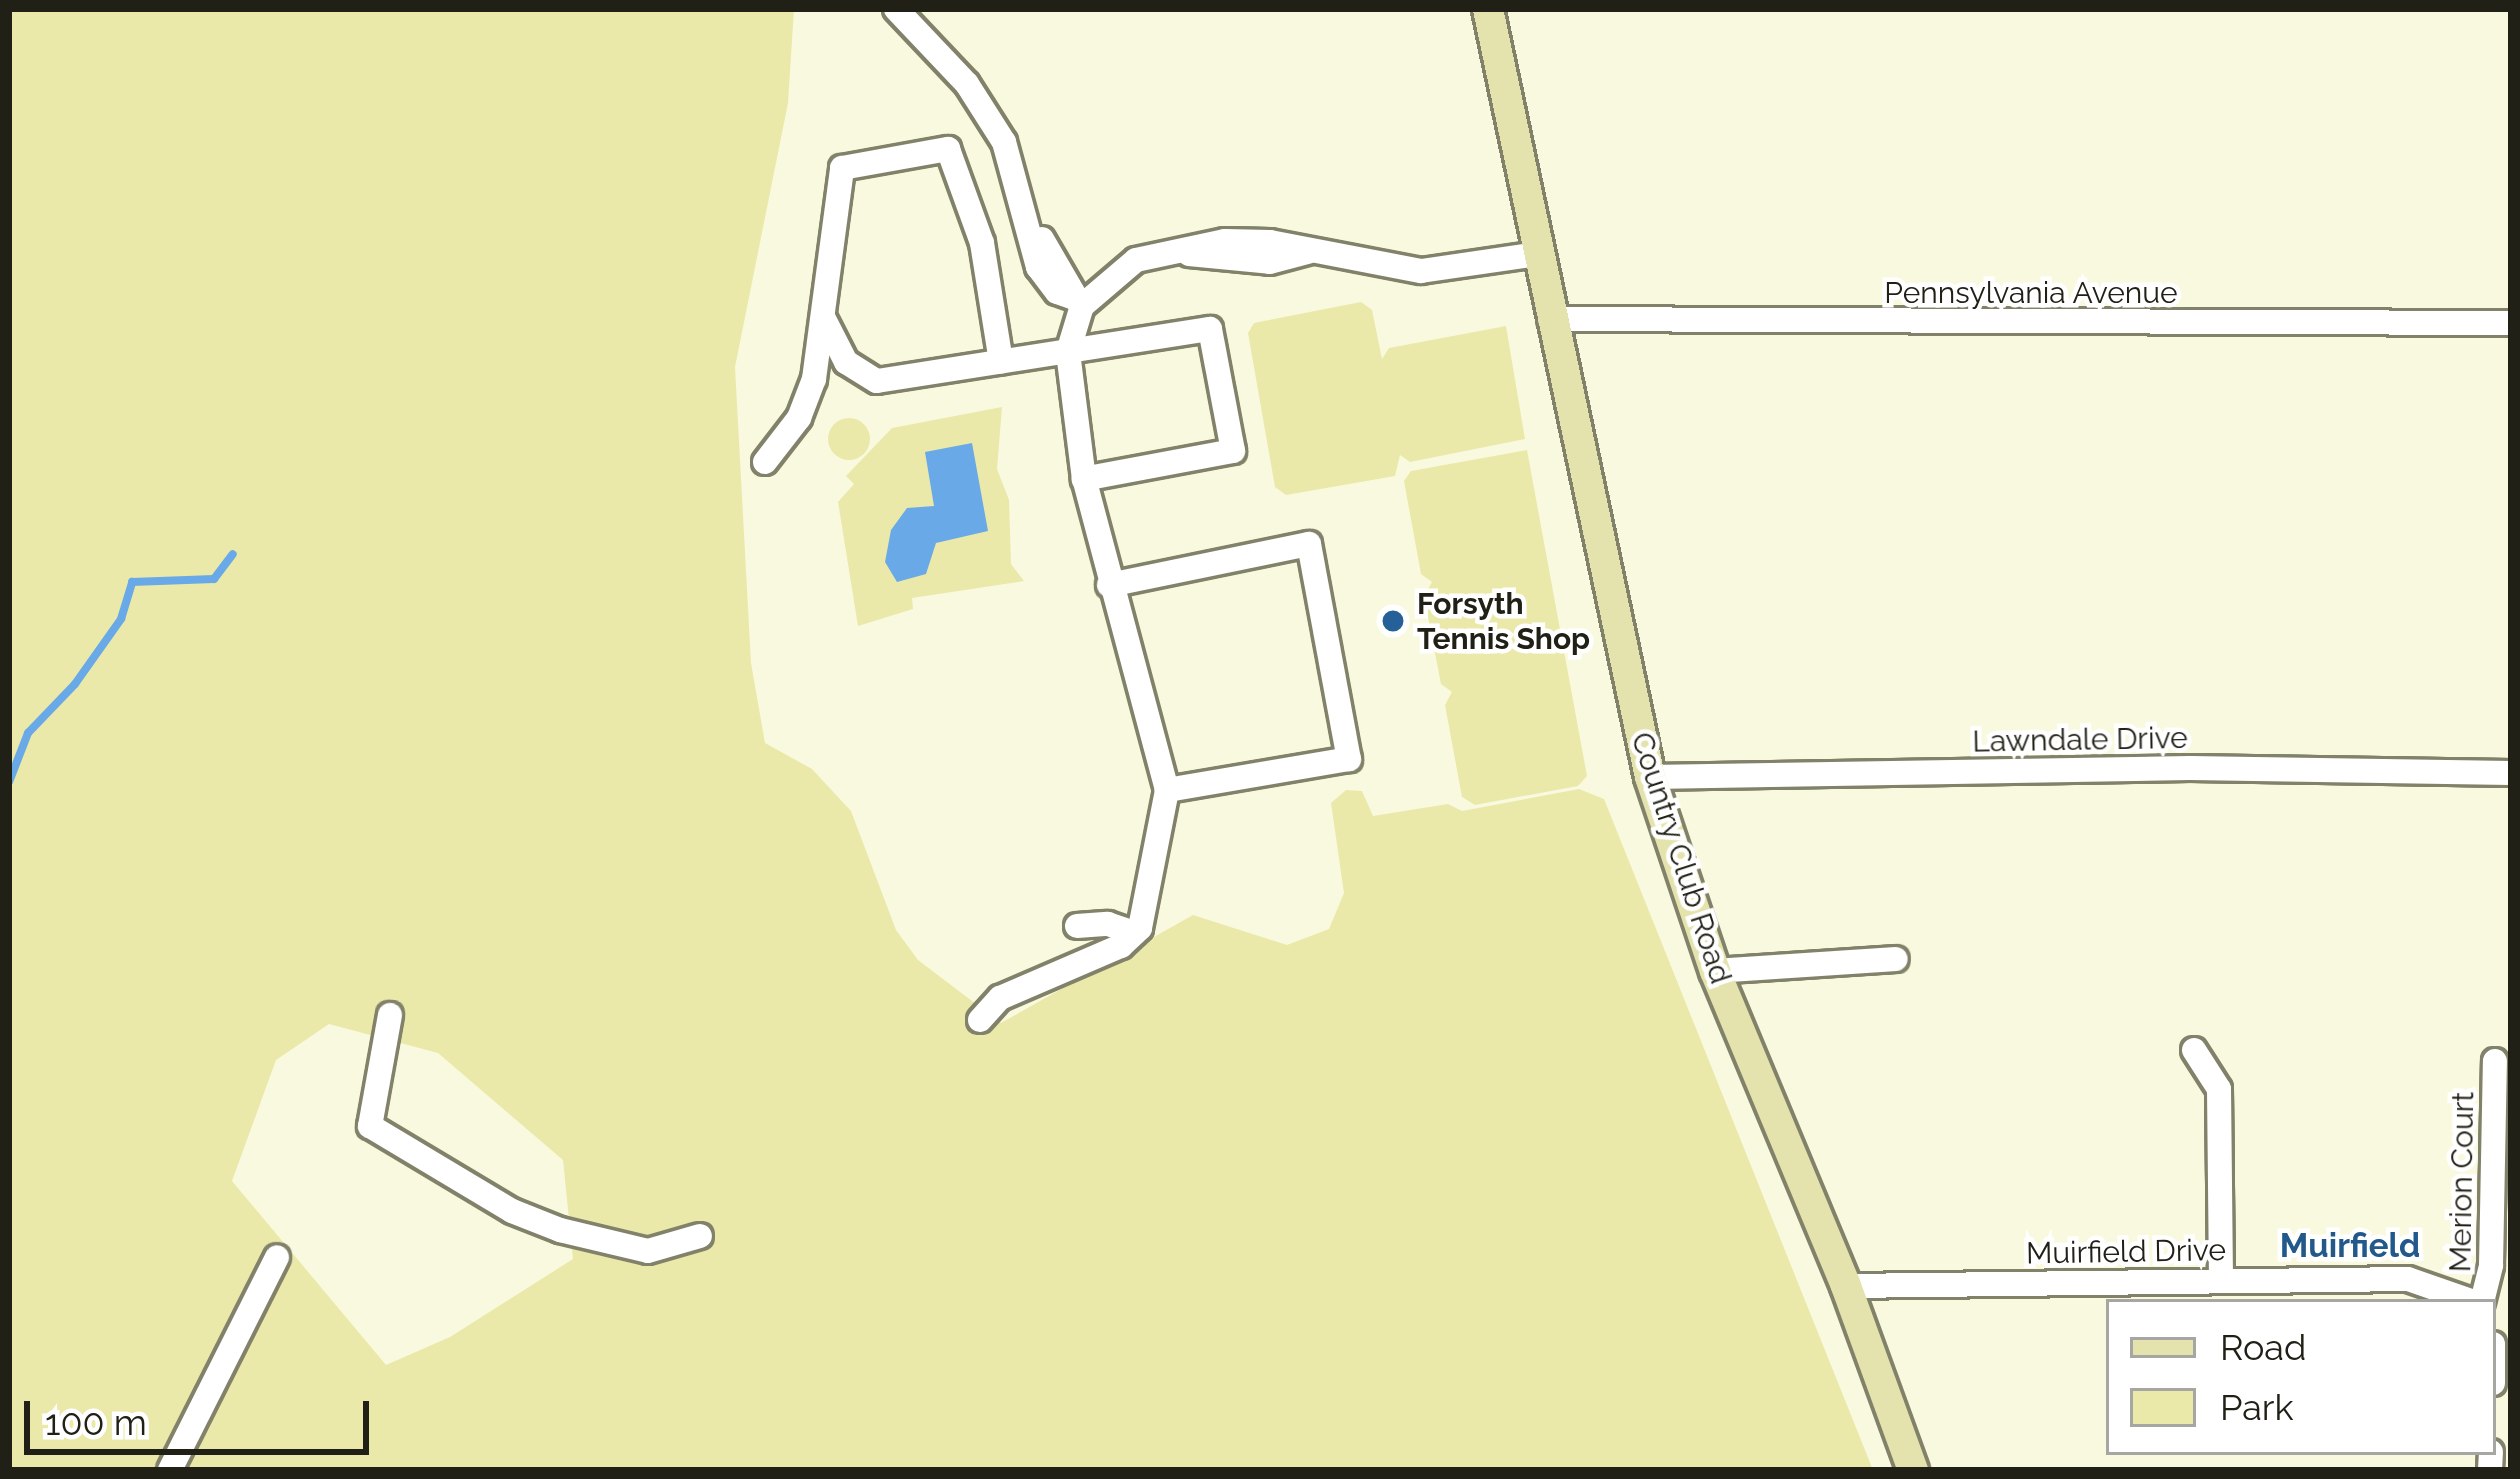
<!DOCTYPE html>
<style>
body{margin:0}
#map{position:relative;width:2520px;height:1479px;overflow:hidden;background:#f9f9df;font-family:Raleway,sans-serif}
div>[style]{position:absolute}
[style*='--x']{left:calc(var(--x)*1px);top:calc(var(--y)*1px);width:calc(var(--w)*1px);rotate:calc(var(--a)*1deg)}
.green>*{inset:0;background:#eae9aa}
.round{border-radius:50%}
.water>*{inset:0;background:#6aa9e7}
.stream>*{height:8px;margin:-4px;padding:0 4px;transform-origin:4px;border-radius:4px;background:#6aa9e7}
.roads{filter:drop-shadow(3px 0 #82826a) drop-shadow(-3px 0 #82826a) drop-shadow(0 3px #82826a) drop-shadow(0 -3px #82826a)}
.minor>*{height:24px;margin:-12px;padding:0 12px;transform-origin:12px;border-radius:12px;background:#fff}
.major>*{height:30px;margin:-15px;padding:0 15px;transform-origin:15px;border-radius:15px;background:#e4e3ad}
.dots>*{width:33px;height:33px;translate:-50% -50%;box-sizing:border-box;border:6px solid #fff;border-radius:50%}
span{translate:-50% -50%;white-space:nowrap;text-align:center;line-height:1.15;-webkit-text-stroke:9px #fff;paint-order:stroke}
.street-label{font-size:30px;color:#202017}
.poi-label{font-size:30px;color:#202017;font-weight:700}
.left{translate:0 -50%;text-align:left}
.neighbourhood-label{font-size:33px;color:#22588a;font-weight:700}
.frame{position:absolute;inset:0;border:12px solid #202017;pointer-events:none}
.legend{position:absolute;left:2106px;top:1299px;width:390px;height:156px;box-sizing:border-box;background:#fff;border:3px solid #a6a6a2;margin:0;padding:15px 21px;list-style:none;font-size:36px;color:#202017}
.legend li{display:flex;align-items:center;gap:24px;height:60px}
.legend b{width:60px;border:3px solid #a6a6a2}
.scale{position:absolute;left:24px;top:1401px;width:345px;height:54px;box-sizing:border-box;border:6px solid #202017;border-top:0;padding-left:15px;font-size:36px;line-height:42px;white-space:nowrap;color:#202017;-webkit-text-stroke:9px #fff;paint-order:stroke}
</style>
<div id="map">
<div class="green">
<div style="clip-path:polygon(evenodd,9px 9px,794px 9px,788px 103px,735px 367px,751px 663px,765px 743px,812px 769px,851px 811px,896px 930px,918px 960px,1001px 1023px,1193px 915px,1287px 945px,1329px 929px,1344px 893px,1331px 803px,1346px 790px,1362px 791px,1373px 816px,1448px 804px,1462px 811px,1579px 789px,1604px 799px,1873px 1470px,9px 1470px,9px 9px,329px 1024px,438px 1053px,563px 1160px,573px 1259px,450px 1337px,386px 1365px,232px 1181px,276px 1060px,329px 1024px)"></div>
<div style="clip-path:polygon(1361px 302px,1372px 310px,1382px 359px,1389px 348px,1506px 326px,1525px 439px,1410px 462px,1400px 455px,1395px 476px,1286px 495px,1275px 487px,1248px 333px,1254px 323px)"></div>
<div style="clip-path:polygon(1002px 407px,997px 469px,1009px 500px,1011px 564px,1024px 581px,912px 598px,913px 609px,858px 626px,838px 502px,854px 484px,846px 476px,892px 428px)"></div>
<div class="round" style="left:828px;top:418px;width:42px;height:42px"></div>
<div style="clip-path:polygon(1527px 450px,1587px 776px,1578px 786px,1475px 805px,1462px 797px,1445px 705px,1452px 692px,1441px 684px,1424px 596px,1432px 582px,1421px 574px,1404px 481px,1411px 471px)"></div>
</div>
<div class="water">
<div style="clip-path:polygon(972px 443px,988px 531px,936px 543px,926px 574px,897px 582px,885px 562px,891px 530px,907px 508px,934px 506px,925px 452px)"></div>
</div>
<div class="stream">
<div style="--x:9;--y:782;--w:53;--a:-68.8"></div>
<div style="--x:28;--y:733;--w:68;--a:-46.2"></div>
<div style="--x:75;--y:684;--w:80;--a:-54.7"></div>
<div style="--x:121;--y:619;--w:39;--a:-73"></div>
<div style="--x:132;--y:582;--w:82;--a:-2.1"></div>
<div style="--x:214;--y:579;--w:31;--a:-53"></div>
</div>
<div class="roads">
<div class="minor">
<div style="--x:896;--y:9;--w:103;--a:46.6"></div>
<div style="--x:967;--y:84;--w:69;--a:57.5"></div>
<div style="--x:1004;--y:142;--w:130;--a:74.8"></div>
<div style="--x:1038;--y:267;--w:31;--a:53"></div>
<div style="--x:1057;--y:292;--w:18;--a:19"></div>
<div style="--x:1042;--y:239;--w:78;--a:59.8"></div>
<div style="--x:1189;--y:254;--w:81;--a:5.6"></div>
<div style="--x:1270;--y:262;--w:39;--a:-15"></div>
<div style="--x:823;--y:317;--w:51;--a:62.9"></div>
<div style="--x:846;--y:362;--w:36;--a:32"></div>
<div style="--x:877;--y:381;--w:337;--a:-8.9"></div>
<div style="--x:1210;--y:329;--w:124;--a:79.3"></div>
<div style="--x:1233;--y:451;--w:152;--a:169.4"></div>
<div style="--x:1550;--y:319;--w:961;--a:0.24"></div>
<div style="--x:765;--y:462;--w:56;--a:-52.3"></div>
<div style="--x:799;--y:418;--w:42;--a:-69"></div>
<div style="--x:814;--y:379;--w:213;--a:-82.4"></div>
<div style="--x:842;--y:168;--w:108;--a:-10.2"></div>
<div style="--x:948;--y:149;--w:100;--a:70.1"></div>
<div style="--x:982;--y:243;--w:120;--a:80.9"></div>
<div style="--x:1109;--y:585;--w:204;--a:-11.6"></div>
<div style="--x:1309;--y:544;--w:219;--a:79.5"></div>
<div style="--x:1349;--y:759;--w:185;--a:170.3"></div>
<div style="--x:1650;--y:777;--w:540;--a:-0.95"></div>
<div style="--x:2190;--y:768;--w:321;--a:0.9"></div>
<div style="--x:1077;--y:926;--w:31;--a:-4"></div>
<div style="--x:1108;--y:924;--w:28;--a:19"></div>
<div style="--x:1715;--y:971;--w:181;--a:-3.8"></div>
<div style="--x:390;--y:1015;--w:113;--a:100.2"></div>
<div style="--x:370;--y:1126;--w:165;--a:30.9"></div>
<div style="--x:512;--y:1211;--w:52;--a:21.6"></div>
<div style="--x:560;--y:1230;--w:90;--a:13.4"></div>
<div style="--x:648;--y:1251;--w:54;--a:-16.1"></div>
<div style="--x:980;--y:1020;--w:30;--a:-48"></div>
<div style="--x:1000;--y:998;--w:132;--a:-23.3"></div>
<div style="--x:1121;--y:946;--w:26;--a:-43"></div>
<div style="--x:1140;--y:928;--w:141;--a:-78.9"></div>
<div style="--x:1167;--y:790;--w:322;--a:-104.9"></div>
<div style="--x:1084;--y:479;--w:128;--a:-97.2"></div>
<div style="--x:1068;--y:352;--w:48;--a:-73.1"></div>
<div style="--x:1082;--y:306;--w:71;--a:-40.4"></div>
<div style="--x:1136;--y:260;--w:91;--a:-12.1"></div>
<div style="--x:1225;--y:241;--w:45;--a:1.3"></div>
<div style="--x:1270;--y:242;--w:154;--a:10.9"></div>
<div style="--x:1421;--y:271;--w:117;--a:-8.3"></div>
<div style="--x:2194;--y:1050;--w:46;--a:57.3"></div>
<div style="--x:2219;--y:1089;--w:191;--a:89.4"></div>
<div style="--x:1846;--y:1286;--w:562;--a:-0.71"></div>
<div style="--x:2408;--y:1279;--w:70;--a:19.2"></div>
<div style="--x:2482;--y:1302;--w:38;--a:-76"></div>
<div style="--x:2491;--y:1265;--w:204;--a:-88.9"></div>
<div style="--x:2493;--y:1344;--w:39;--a:90"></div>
<div style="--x:170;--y:1470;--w:238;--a:-63.3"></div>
<div style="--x:2490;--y:1470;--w:18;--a:-87"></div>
</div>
<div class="major">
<div style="--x:1488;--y:9;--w:785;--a:78.09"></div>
<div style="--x:1650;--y:777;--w:205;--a:71.5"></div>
<div style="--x:1715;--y:971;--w:341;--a:67.4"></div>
<div style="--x:1846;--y:1286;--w:196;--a:70"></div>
</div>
</div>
<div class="dots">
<div style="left:1393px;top:621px;background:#256198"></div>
</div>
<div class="street-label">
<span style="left:2031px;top:293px">Pennsylvania Avenue</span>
<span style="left:2080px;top:740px;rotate:-1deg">Lawndale Drive</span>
<span style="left:1681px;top:858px;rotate:72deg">Country Club Road</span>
<span style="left:2462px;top:1182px;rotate:-89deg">Merion Court</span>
<span style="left:2126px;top:1252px;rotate:-1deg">Muirfield Drive</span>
</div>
<div class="poi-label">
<span class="left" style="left:1417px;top:621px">Forsyth<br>Tennis Shop</span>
</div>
<div class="neighbourhood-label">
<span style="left:2350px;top:1246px">Muirfield</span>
</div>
<div class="frame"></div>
<ul class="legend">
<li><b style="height:15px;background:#e4e3ad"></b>Road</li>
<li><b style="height:33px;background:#eae9aa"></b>Park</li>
</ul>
<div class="scale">100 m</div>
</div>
